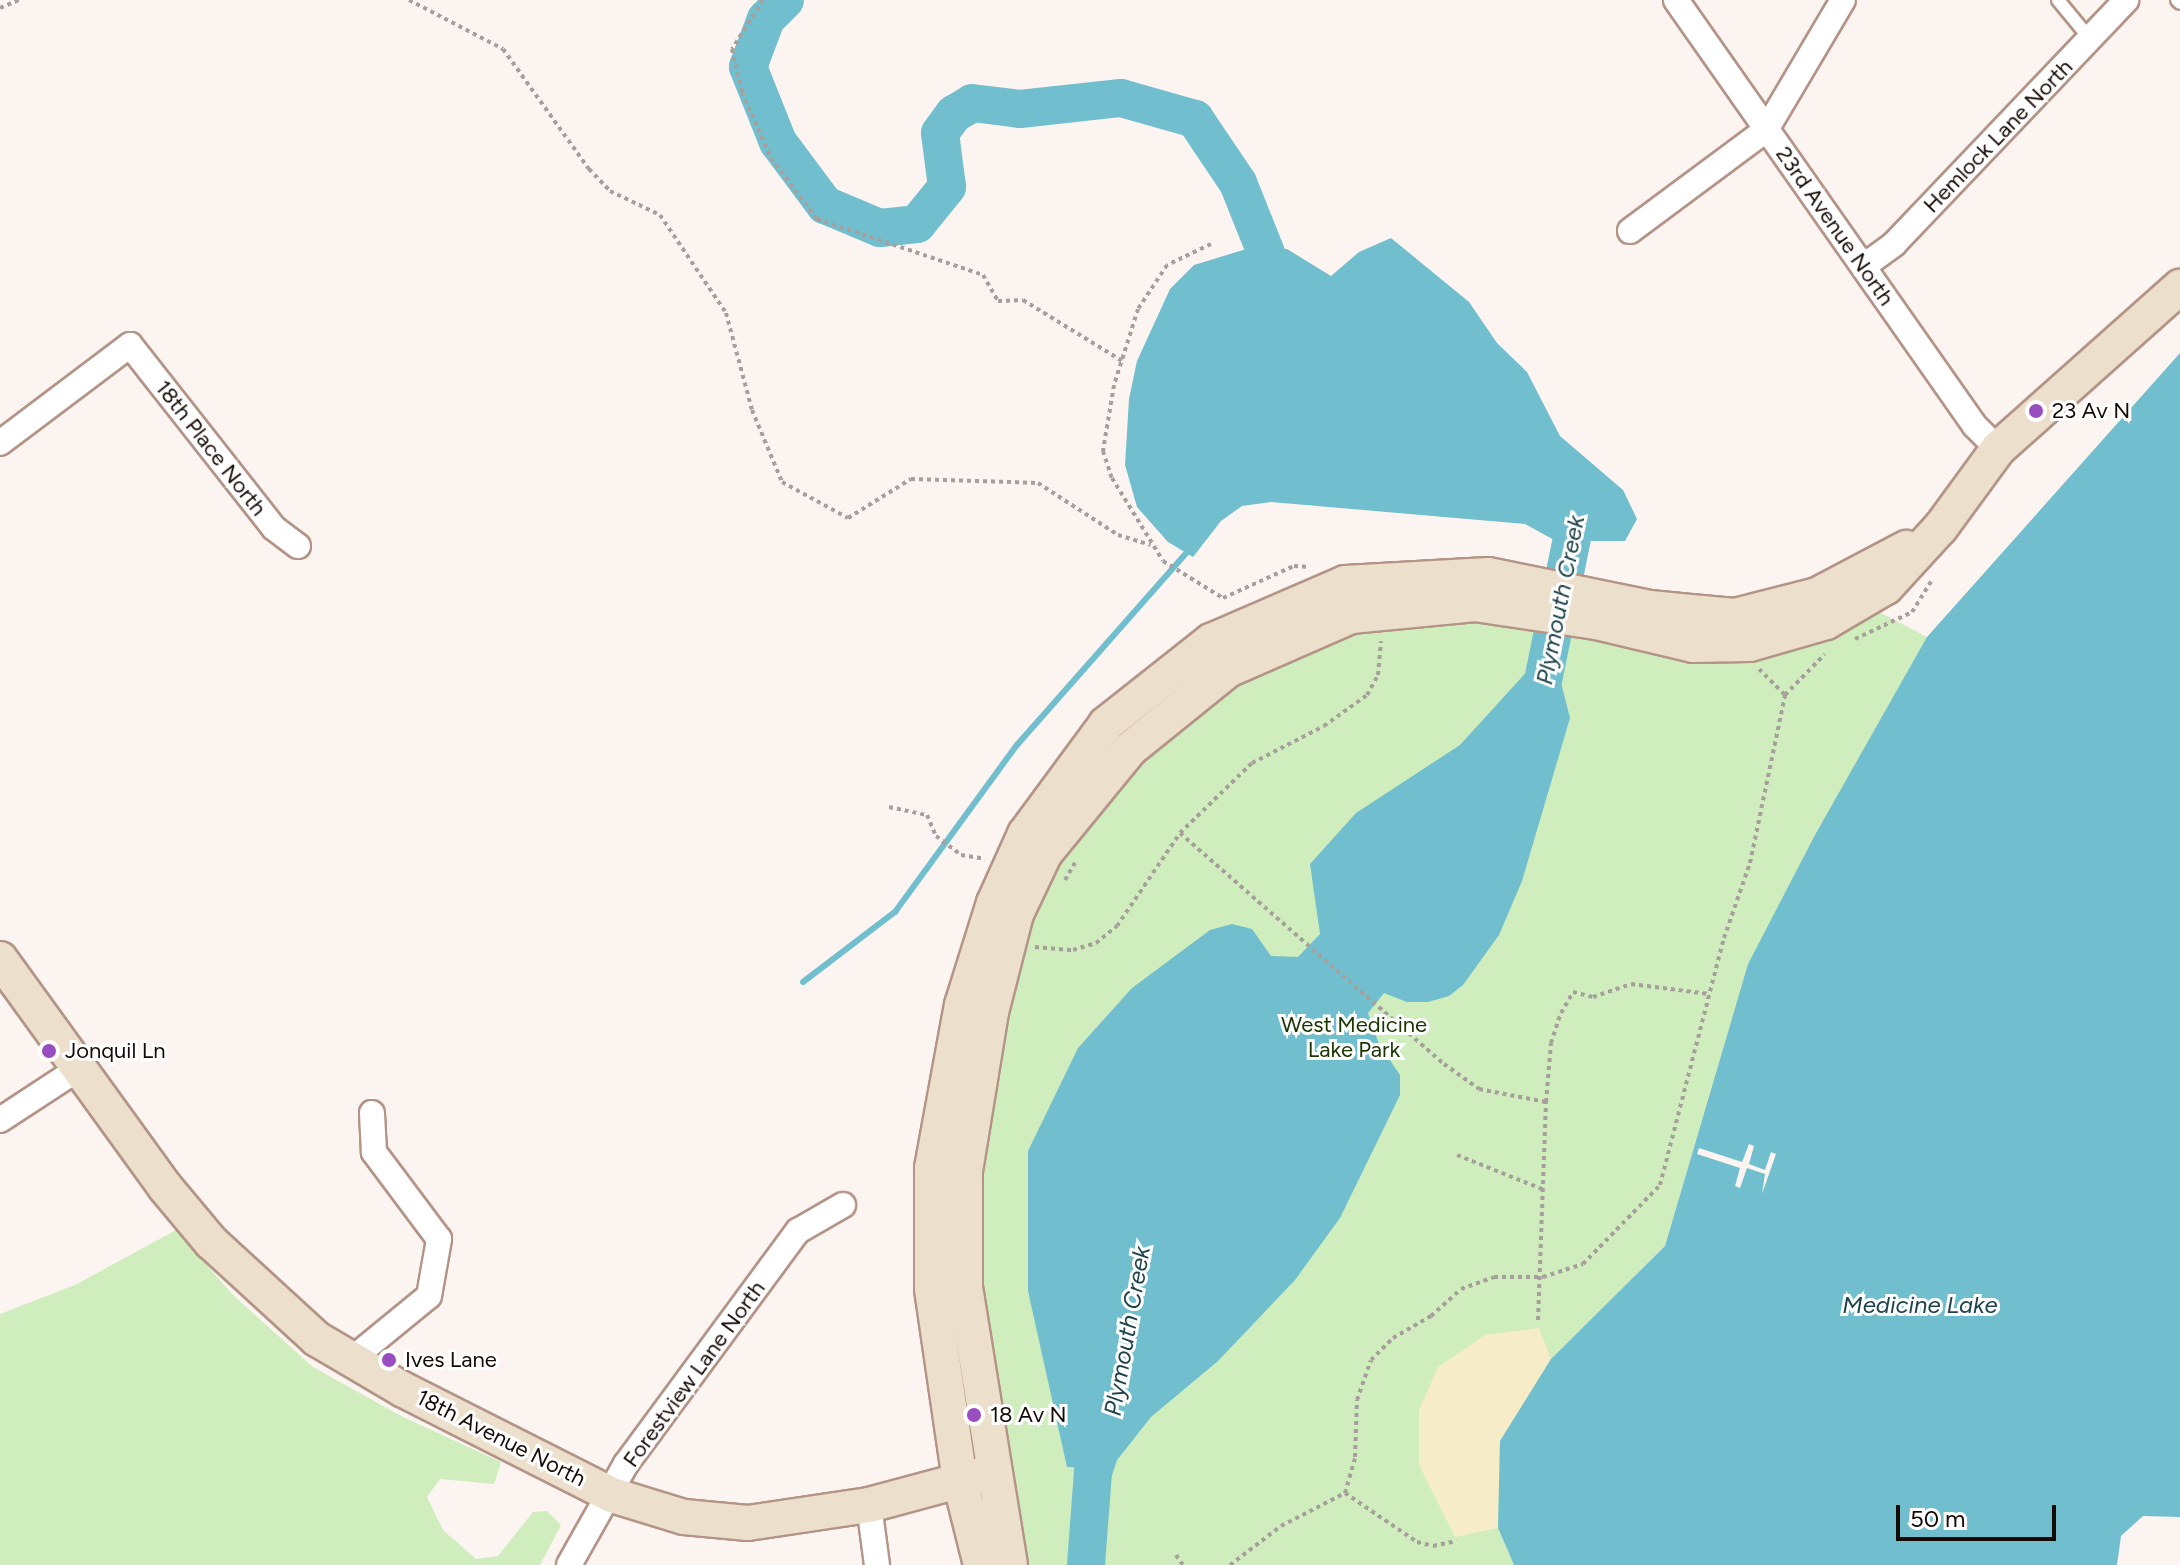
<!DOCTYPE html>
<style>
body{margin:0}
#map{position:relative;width:2180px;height:1565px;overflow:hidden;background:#fbf4f1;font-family:Figtree,sans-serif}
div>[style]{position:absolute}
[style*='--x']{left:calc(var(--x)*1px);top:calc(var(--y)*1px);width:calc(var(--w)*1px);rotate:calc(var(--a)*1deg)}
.green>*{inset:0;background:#d0edbe}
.sand>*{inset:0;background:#f6ecc7}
.water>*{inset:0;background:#71bece}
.pier>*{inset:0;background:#fbf4f1}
.stream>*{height:6px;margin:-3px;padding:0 3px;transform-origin:3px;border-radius:3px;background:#71bece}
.river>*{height:38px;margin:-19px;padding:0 19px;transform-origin:19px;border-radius:19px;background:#71bece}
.path>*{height:4px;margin-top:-2px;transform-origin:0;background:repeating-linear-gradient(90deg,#a79f9b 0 4px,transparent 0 8px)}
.roads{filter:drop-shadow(2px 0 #b49487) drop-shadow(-2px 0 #b49487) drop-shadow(0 2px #b49487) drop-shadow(0 -2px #b49487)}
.lane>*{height:12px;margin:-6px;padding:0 6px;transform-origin:6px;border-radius:6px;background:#fff}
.street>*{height:24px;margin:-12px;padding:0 12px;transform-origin:12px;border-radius:12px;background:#fff}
.secondary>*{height:34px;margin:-17px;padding:0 17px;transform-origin:17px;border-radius:17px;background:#ecdfcc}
.dots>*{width:22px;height:22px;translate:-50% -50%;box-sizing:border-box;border:4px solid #fff;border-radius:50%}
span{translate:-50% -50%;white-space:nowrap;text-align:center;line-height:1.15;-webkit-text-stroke:6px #fff;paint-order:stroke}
.street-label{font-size:22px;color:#150a06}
.poi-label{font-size:22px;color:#150a06}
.left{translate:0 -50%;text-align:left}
.park-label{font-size:22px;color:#1a3600}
.water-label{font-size:24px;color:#1e434a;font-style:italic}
.scale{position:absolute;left:1896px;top:1505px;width:160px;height:36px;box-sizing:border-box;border:4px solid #150a06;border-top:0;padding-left:10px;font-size:24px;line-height:28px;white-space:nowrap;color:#150a06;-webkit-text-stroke:6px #fff;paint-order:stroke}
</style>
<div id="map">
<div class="green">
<div style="clip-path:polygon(1862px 603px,1927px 637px,1748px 964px,1665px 1246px,1551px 1359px,1498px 1528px,1514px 1565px,1010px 1565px,965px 1286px,1016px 914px,1130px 749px,1338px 619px)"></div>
<div style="clip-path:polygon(176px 1230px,233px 1295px,313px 1367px,401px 1416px,501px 1462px,494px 1484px,440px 1479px,427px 1497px,443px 1530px,476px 1559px,498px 1556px,533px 1512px,547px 1511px,561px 1525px,540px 1565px,0 1565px,0 1314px,75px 1285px)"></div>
</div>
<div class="sand">
<div style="clip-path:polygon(1539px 1328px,1551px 1359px,1500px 1441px,1498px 1528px,1455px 1537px,1419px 1465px,1419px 1410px,1438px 1367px,1485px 1335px)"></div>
</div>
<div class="water">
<div style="clip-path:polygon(1391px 238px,1469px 302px,1497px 343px,1527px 372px,1560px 436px,1623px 490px,1637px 519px,1625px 541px,1556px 541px,1525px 524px,1271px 502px,1242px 506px,1221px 521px,1193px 557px,1168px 542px,1137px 507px,1125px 465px,1129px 399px,1137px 361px,1170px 289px,1194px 265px,1243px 250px,1287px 249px,1331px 276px,1359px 252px)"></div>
<div style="clip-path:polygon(2180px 353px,2180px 1517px,2143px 1516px,2121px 1536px,2117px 1565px,1514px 1565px,1498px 1528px,1500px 1441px,1551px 1359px,1665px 1246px,1748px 964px,1815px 835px,1927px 637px)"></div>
<div style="clip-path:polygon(1531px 667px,1558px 671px,1570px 718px,1522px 881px,1499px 935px,1463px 985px,1449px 996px,1428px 1002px,1407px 1002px,1384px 993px,1368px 1013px,1379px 1044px,1400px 1075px,1400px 1095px,1340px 1218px,1295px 1280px,1218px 1361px,1151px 1417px,1110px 1469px,1067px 1467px,1028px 1291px,1028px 1151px,1078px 1048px,1132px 988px,1210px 930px,1232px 924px,1252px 929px,1271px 956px,1298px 957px,1320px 934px,1310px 864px,1356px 813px,1460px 745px)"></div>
</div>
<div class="pier">
<div style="clip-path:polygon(1749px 1144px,1754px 1146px,1749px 1164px,1765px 1170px,1771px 1152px,1776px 1154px,1762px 1194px,1765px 1174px,1747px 1168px,1740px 1188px,1735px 1186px,1740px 1168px,1697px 1154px,1699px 1148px,1742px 1162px)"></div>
</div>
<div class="stream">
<div style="--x:803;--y:982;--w:116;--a:-37.3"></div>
<div style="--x:895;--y:912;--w:207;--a:-53.9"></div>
<div style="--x:1017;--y:745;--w:261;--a:-48.6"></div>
</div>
<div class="river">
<div style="--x:785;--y:0;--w:27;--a:135"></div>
<div style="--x:766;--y:19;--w:51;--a:110.6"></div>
<div style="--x:748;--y:67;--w:81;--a:68.2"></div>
<div style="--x:778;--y:142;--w:79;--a:53.3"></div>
<div style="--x:825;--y:205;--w:60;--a:22.7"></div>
<div style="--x:880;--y:228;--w:37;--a:-6"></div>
<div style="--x:917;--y:224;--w:48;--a:-51"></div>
<div style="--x:947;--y:187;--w:54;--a:-97.4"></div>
<div style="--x:940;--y:133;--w:24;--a:-54"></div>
<div style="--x:954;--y:114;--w:21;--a:-31"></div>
<div style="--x:972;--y:103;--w:48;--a:7.1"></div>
<div style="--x:1020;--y:109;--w:102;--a:-6.2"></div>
<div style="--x:1121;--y:98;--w:77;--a:15.8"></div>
<div style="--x:1195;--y:119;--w:77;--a:56.1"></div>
<div style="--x:1238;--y:183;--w:124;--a:68.2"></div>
<div style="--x:1535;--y:720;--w:220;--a:-78.5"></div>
<div style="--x:1579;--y:504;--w:10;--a:-143"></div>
<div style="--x:1086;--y:1565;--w:93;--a:-85.7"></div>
<div style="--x:1093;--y:1472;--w:54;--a:-71.6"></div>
</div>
<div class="path">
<div style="--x:409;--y:0;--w:106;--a:27.5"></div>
<div style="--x:503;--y:49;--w:148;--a:54.4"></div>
<div style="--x:589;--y:169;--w:30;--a:46"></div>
<div style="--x:610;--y:191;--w:55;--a:25.6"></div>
<div style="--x:660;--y:215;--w:118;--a:56"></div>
<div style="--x:726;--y:313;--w:100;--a:75"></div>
<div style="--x:752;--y:410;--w:78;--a:67.4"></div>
<div style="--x:782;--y:482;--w:75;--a:28.6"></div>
<div style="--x:848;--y:518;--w:74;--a:-31.8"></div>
<div style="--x:911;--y:479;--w:127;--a:1.8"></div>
<div style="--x:1038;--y:483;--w:95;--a:33"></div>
<div style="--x:1118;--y:535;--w:34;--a:17"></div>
<div style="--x:763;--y:0;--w:58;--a:122.3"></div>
<div style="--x:732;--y:49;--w:44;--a:76.9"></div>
<div style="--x:742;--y:92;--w:72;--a:66.3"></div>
<div style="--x:771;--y:158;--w:76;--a:53"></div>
<div style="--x:817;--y:219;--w:175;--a:18.6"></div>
<div style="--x:983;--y:275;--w:30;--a:60"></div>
<div style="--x:998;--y:301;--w:25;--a:-2"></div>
<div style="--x:1023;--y:300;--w:116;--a:31.6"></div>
<div style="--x:0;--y:8;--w:21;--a:-23"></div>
<div style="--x:1211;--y:244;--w:49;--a:154.5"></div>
<div style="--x:1167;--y:265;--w:53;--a:123.4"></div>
<div style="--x:1138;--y:309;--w:80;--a:107.5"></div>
<div style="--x:1114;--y:385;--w:67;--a:99.5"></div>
<div style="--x:1103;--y:451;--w:28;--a:72"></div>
<div style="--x:1112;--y:478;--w:97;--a:58.4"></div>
<div style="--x:1163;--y:561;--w:70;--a:31.7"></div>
<div style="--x:1223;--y:598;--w:78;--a:-24.3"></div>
<div style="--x:1294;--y:566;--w:16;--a:4"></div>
<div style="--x:1855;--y:639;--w:63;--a:-25.3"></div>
<div style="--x:1912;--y:612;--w:36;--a:-58"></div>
<div style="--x:1759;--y:669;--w:37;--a:45"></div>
<div style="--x:889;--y:807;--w:39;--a:12"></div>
<div style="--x:927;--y:815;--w:23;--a:67"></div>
<div style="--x:936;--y:836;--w:31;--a:37"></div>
<div style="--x:961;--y:855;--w:24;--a:9"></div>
<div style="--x:1180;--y:833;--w:351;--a:41.2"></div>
<div style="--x:1444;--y:1064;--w:43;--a:35.5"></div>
<div style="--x:1479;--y:1089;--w:68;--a:11"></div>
<div style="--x:1065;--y:880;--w:20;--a:-60"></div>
<div style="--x:1035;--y:947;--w:38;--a:5"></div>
<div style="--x:1073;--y:950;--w:24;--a:-17"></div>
<div style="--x:1096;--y:943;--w:27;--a:-39"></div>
<div style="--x:1117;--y:926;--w:112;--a:-55.9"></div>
<div style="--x:1180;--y:833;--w:100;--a:-44.2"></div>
<div style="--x:1252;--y:763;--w:81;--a:-27.2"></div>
<div style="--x:1324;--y:726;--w:53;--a:-35.8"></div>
<div style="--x:1367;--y:695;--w:23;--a:-61"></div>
<div style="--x:1378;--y:675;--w:34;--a:-85"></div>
<div style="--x:1457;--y:1155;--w:92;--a:21.8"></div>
<div style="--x:1538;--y:1320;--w:218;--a:-87.9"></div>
<div style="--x:1546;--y:1102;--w:59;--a:-85.2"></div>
<div style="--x:1551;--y:1043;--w:32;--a:-72"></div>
<div style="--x:1561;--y:1013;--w:24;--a:-60"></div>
<div style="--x:1573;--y:992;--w:21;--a:14"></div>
<div style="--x:1593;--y:997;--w:40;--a:-18.9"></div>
<div style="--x:1631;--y:984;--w:79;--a:7.3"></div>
<div style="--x:1345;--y:1493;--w:87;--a:34.2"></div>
<div style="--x:1417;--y:1542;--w:16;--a:14"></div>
<div style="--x:1433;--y:1546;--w:24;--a:-12"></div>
<div style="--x:1176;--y:1555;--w:12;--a:55"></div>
<div style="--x:1230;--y:1565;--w:64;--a:-37.4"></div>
<div style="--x:1281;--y:1526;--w:72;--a:-27.3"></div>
<div style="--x:1345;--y:1493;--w:37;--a:-74"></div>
<div style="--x:1355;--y:1457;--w:57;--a:-88"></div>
<div style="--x:1357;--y:1400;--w:42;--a:-70.7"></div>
<div style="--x:1371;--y:1360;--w:31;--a:-45"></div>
<div style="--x:1393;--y:1338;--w:44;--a:-30.1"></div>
<div style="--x:1431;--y:1316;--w:40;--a:-42"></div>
<div style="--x:1461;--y:1289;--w:35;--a:-20"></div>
<div style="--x:1494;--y:1277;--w:49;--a:0"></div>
<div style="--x:1543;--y:1277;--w:42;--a:-18"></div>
<div style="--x:1583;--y:1264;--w:110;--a:-45.7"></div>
<div style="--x:1660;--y:1185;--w:255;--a:-75.5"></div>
<div style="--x:1724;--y:938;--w:79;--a:-70.9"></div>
<div style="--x:1750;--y:863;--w:172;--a:-78.2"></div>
<div style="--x:1785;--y:695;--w:57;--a:-45.7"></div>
</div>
<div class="roads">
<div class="lane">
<div style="--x:2058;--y:0;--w:52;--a:50.5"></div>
<div style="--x:2177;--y:0;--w:4;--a:45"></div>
</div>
<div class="street">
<div style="--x:1676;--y:0;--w:520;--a:54.94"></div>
<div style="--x:1975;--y:426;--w:33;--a:45"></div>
<div style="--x:1630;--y:231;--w:169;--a:-36.6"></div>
<div style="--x:1766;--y:130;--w:151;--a:-59.4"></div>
<div style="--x:1864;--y:266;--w:37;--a:-36"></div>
<div style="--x:1894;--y:244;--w:337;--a:-46.4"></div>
<div style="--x:0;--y:443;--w:163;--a:-37"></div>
<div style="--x:130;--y:345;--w:233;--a:51.8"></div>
<div style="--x:274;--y:528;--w:30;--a:37"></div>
<div style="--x:0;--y:1120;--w:97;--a:-33.2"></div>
<div style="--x:352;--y:1359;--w:99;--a:-39.3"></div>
<div style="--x:429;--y:1296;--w:58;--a:-80"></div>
<div style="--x:439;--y:1239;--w:109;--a:-126.8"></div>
<div style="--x:374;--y:1152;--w:39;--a:-93"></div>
<div style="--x:869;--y:1505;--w:61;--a:82.4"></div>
<div style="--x:569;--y:1565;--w:116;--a:-60.6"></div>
<div style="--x:626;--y:1464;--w:290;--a:-53.6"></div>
<div style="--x:798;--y:1231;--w:52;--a:-30"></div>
</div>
<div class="secondary">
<div style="--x:0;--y:959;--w:281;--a:54.1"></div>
<div style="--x:165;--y:1187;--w:72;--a:50.1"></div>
<div style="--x:211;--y:1242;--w:144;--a:42.5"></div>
<div style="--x:317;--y:1339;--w:99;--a:30.5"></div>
<div style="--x:402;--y:1389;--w:235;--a:26.8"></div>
<div style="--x:612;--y:1495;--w:75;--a:17"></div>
<div style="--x:684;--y:1517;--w:64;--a:5.4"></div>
<div style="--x:748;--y:1523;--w:122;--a:-8.5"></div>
<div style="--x:869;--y:1505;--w:115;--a:-15.1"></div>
<div style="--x:981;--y:1565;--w:87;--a:-104"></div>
<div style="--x:960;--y:1481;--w:194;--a:-98.3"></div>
<div style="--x:932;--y:1289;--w:121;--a:-90"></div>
<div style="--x:932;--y:1168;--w:166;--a:-79.6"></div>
<div style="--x:962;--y:1005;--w:107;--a:-72.6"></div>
<div style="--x:994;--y:903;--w:76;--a:-65.8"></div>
<div style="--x:1025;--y:834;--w:137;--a:-53.6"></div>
<div style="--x:1106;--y:724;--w:134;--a:-38.3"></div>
<div style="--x:1211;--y:641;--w:146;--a:-23.4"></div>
<div style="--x:1345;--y:583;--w:143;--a:-3.2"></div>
<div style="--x:1488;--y:575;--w:165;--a:11.5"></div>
<div style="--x:1650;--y:608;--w:85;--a:5.4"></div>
<div style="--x:1735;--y:616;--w:85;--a:-14.4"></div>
<div style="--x:1817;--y:595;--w:101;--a:-27.8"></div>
<div style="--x:1010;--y:1565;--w:283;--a:-99.2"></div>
<div style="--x:965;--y:1286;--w:115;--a:-90"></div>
<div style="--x:965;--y:1171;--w:161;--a:-80.7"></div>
<div style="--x:991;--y:1012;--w:101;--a:-75.7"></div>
<div style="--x:1016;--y:914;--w:68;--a:-64.6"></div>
<div style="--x:1045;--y:853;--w:134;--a:-50.7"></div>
<div style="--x:1130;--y:749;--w:126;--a:-38.9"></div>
<div style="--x:1228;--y:670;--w:134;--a:-23.7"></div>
<div style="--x:1351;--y:616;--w:125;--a:-5.5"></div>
<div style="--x:1475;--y:604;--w:122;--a:8.5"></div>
<div style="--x:1596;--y:622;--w:100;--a:13.3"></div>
<div style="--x:1693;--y:645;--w:57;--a:-1"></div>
<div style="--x:1750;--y:644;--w:79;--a:-16.1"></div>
<div style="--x:1826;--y:622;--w:69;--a:-30.3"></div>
<div style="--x:1886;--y:587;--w:81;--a:-47.5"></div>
<div style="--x:1941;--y:527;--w:97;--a:-53.8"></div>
<div style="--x:1998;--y:449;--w:244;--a:-41.7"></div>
</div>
</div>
<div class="dots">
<div style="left:2036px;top:411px;background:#984ec1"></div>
<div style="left:49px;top:1051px;background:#984ec1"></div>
<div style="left:389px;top:1360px;background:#984ec1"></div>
<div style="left:974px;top:1415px;background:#984ec1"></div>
</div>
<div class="street-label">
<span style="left:1998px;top:136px;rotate:-46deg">Hemlock Lane North</span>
<span style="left:1835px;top:226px;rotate:55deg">23rd Avenue North</span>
<span style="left:211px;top:448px;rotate:52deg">18th Place North</span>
<span style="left:694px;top:1374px;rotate:-54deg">Forestview Lane North</span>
<span style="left:501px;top:1438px;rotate:27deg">18th Avenue North</span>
</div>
<div class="poi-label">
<span class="left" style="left:2052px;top:411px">23 Av N</span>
<span class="left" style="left:65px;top:1051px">Jonquil Ln</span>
<span class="left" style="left:405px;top:1360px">Ives Lane</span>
<span class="left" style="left:990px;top:1415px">18 Av N</span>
</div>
<div class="park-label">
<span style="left:1354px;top:1037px">West Medicine<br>Lake Park</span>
</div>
<div class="water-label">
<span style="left:1560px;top:600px;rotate:-79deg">Plymouth Creek</span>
<span style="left:1920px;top:1305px">Medicine Lake</span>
<span style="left:1127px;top:1331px;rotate:-80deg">Plymouth Creek</span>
</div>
<div class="scale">50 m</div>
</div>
